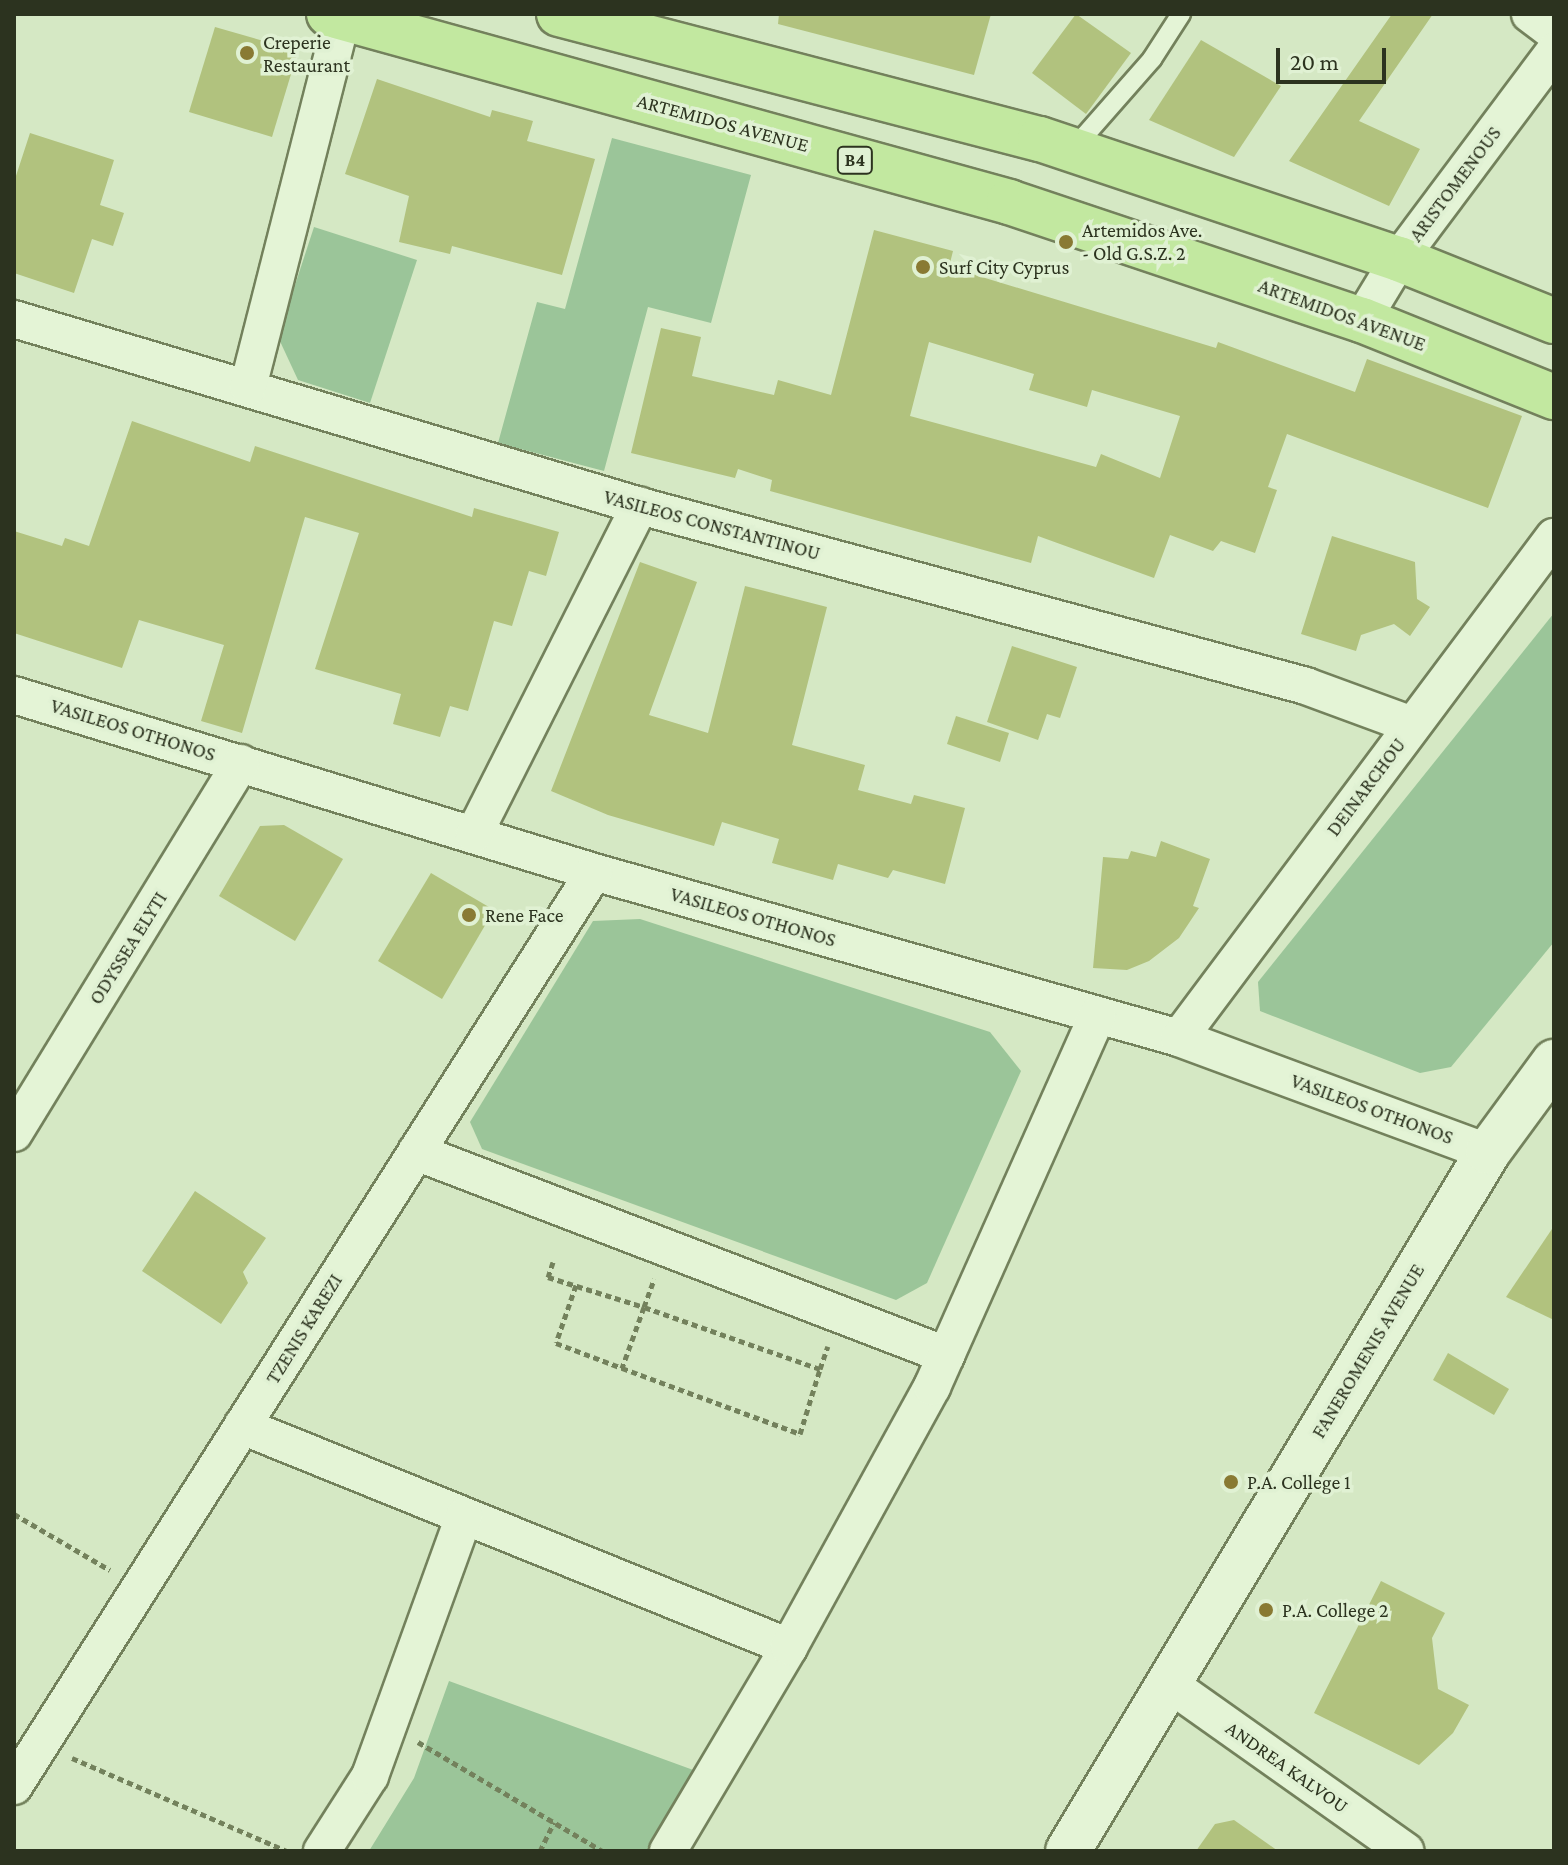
<!DOCTYPE html>
<style>
body{margin:0}
#map{position:relative;width:1568px;height:1865px;overflow:hidden;background:#d5e8c4;font-family:"Crimson Pro",serif}
div>[style]{position:absolute}
[style*='--x']{left:calc(var(--x)*1px);top:calc(var(--y)*1px);width:calc(var(--w)*1px);rotate:calc(var(--a)*1deg)}
.green>*{inset:0;background:#9bc599}
.building>*{inset:0;background:#b1c27e}
.path>*{height:5px;margin-top:-2.5px;transform-origin:0;background:repeating-linear-gradient(90deg,#73815c 0 6px,transparent 0 10px)}
.roads{filter:drop-shadow(2px 0 #73815c) drop-shadow(-2px 0 #73815c) drop-shadow(0 2px #73815c) drop-shadow(0 -2px #73815c)}
.service>*{height:18px;margin:-9px;padding:0 9px;transform-origin:9px;border-radius:9px;background:#e4f4d6}
.minor>*{height:36px;margin:-18px;padding:0 18px;transform-origin:18px;border-radius:18px;background:#e4f4d6}
.secondary>*{height:44px;margin:-22px;padding:0 22px;transform-origin:22px;border-radius:22px;background:#e4f4d6}
.primary>*{height:44px;margin:-22px;padding:0 22px;transform-origin:22px;border-radius:22px;background:#c2e8a0}
.dots>*{width:22px;height:22px;translate:-50% -50%;box-sizing:border-box;border:4px solid #e0f1d3;border-radius:50%}
span{translate:-50% -50%;white-space:nowrap;text-align:center;line-height:1.15;-webkit-text-stroke:7px #e0f1d3;paint-order:stroke}
.shield-label span{padding:2px 6px;background:#e0f1d3;border:2px solid;border-radius:6px;-webkit-text-stroke-width:0}
.shield-label{font-size:18px;color:#2c331f;font-weight:700}
.poi-label{font-size:20px;color:#2c331f}
.left{translate:0 -50%;text-align:left}
.street-label{font-size:20px;color:#2c331f}
.frame{position:absolute;inset:0;border:16px solid #2c331f;pointer-events:none}
.scale{position:absolute;left:1276px;top:48px;width:110px;height:36px;box-sizing:border-box;border:4px solid #2c331f;border-top:0;padding-left:10px;font-size:24px;line-height:28px;white-space:nowrap;color:#2c331f;-webkit-text-stroke:6px #e0f1d3;paint-order:stroke}
</style>
<div id="map">
<div class="green">
<div style="clip-path:polygon(612px 138px,751px 175px,711px 323px,648px 307px,604px 471px,498px 443px,537px 302px,565px 309px)"></div>
<div style="clip-path:polygon(314px 227px,417px 260px,370px 403px,298px 380px,278px 337px)"></div>
<div style="clip-path:polygon(1554px 613px,1554px 942px,1451px 1067px,1420px 1073px,1260px 1011px,1258px 982px)"></div>
<div style="clip-path:polygon(640px 919px,990px 1032px,1021px 1071px,927px 1283px,896px 1300px,482px 1149px,470px 1122px,593px 921px)"></div>
<div style="clip-path:polygon(449px 1681px,696px 1771px,648px 1851px,369px 1851px,414px 1778px)"></div>
</div>
<div class="building">
<div style="clip-path:polygon(779px 14px,991px 14px,974px 75px,778px 24px)"></div>
<div style="clip-path:polygon(1076px 14px,1131px 53px,1086px 114px,1032px 73px)"></div>
<div style="clip-path:polygon(1392px 14px,1433px 14px,1359px 121px,1420px 149px,1389px 206px,1289px 161px)"></div>
<div style="clip-path:polygon(215px 27px,298px 51px,272px 137px,189px 112px)"></div>
<div style="clip-path:polygon(1201px 40px,1281px 86px,1234px 157px,1149px 120px)"></div>
<div style="clip-path:polygon(377px 79px,490px 117px,492px 110px,533px 121px,527px 141px,595px 159px,562px 275px,452px 246px,450px 254px,399px 242px,409px 196px,345px 174px)"></div>
<div style="clip-path:polygon(30px 133px,114px 160px,100px 205px,124px 213px,113px 246px,92px 239px,74px 293px,14px 273px,14px 182px)"></div>
<div style="clip-path:polygon(evenodd,874px 230px,953px 251px,949px 267px,1216px 348px,1218px 342px,1355px 392px,1367px 359px,1522px 416px,1488px 508px,1287px 434px,1268px 487px,1277px 490px,1255px 553px,1221px 541px,1213px 551px,1170px 535px,1154px 578px,1038px 536px,1031px 563px,770px 491px,772px 480px,738px 469px,735px 478px,631px 453px,661px 328px,701px 337px,692px 376px,774px 395px,778px 380px,831px 395px,874px 230px,929px 342px,1034px 374px,1029px 390px,1087px 407px,1092px 390px,1180px 416px,1160px 478px,1101px 454px,1096px 467px,910px 416px,929px 342px)"></div>
<div style="clip-path:polygon(132px 421px,250px 462px,255px 446px,472px 517px,474px 508px,559px 532px,546px 576px,529px 571px,512px 626px,494px 621px,468px 711px,450px 706px,440px 737px,393px 724px,401px 694px,315px 669px,359px 533px,305px 517px,242px 733px,201px 721px,224px 645px,139px 620px,122px 668px,14px 633px,14px 531px,62px 546px,65px 538px,89px 546px)"></div>
<div style="clip-path:polygon(1332px 536px,1415px 562px,1417px 599px,1430px 607px,1410px 636px,1394px 624px,1361px 635px,1356px 651px,1301px 634px)"></div>
<div style="clip-path:polygon(640px 562px,697px 582px,649px 715px,708px 733px,745px 586px,827px 607px,792px 745px,865px 765px,858px 790px,911px 804px,914px 795px,965px 808px,945px 884px,893px 870px,888px 878px,838px 864px,833px 880px,772px 863px,779px 839px,722px 822px,714px 846px,608px 815px,551px 791px)"></div>
<div style="clip-path:polygon(1012px 646px,1077px 667px,1060px 718px,1047px 714px,1038px 740px,987px 722px)"></div>
<div style="clip-path:polygon(956px 716px,1009px 733px,1000px 762px,947px 744px)"></div>
<div style="clip-path:polygon(284px 825px,343px 859px,295px 941px,219px 896px,260px 826px)"></div>
<div style="clip-path:polygon(1161px 841px,1210px 859px,1193px 906px,1199px 908px,1179px 938px,1149px 961px,1127px 970px,1093px 968px,1103px 857px,1128px 859px,1131px 851px,1156px 857px)"></div>
<div style="clip-path:polygon(431px 873px,494px 910px,442px 999px,378px 961px)"></div>
<div style="clip-path:polygon(195px 1191px,266px 1238px,243px 1272px,248px 1283px,221px 1324px,142px 1271px)"></div>
<div style="clip-path:polygon(1554px 1226px,1554px 1320px,1506px 1297px)"></div>
<div style="clip-path:polygon(1448px 1353px,1509px 1389px,1494px 1415px,1433px 1380px)"></div>
<div style="clip-path:polygon(1381px 1581px,1445px 1613px,1432px 1638px,1438px 1689px,1469px 1705px,1453px 1733px,1419px 1765px,1314px 1713px)"></div>
<div style="clip-path:polygon(1234px 1820px,1278px 1851px,1196px 1851px,1215px 1824px)"></div>
</div>
<div class="path">
<div style="--x:553;--y:1262;--w:16;--a:108"></div>
<div style="--x:548;--y:1277;--w:101;--a:17.4"></div>
<div style="--x:644;--y:1307;--w:30;--a:-70"></div>
<div style="--x:576;--y:1285;--w:61;--a:109"></div>
<div style="--x:556;--y:1343;--w:71;--a:20.7"></div>
<div style="--x:820;--y:1369;--w:187;--a:-160.6"></div>
<div style="--x:644;--y:1307;--w:65;--a:109.8"></div>
<div style="--x:622;--y:1368;--w:190;--a:20.3"></div>
<div style="--x:800;--y:1434;--w:68;--a:-72.9"></div>
<div style="--x:820;--y:1369;--w:24;--a:-71"></div>
<div style="--x:14;--y:1514;--w:111;--a:30.3"></div>
<div style="--x:418;--y:1742;--w:214;--a:30.6"></div>
<div style="--x:72;--y:1758;--w:234;--a:23.4"></div>
<div style="--x:540;--y:1851;--w:32;--a:-64"></div>
</div>
<div class="roads">
<div class="service">
<div style="--x:1073;--y:149;--w:120;--a:-48.7"></div>
<div style="--x:1152;--y:59;--w:54;--a:-57.2"></div>
</div>
<div class="minor">
<div style="--x:1530;--y:14;--w:30;--a:37"></div>
<div style="--x:14;--y:319;--w:653;--a:16.63"></div>
<div style="--x:640;--y:506;--w:690;--a:15.12"></div>
<div style="--x:1306;--y:686;--w:113;--a:20.2"></div>
<div style="--x:1362;--y:320;--w:71;--a:-58.8"></div>
<div style="--x:1399;--y:259;--w:259;--a:-53.2"></div>
<div style="--x:248;--y:387;--w:385;--a:-75.7"></div>
<div style="--x:14;--y:695;--w:606;--a:16.97"></div>
<div style="--x:594;--y:872;--w:608;--a:15.84"></div>
<div style="--x:1179;--y:1038;--w:329;--a:20.3"></div>
<div style="--x:474;--y:834;--w:368;--a:-63.2"></div>
<div style="--x:1179;--y:1038;--w:626;--a:-53.19"></div>
<div style="--x:14;--y:1133;--w:434;--a:-58.5"></div>
<div style="--x:416;--y:1152;--w:568;--a:20.96"></div>
<div style="--x:242;--y:1426;--w:590;--a:22"></div>
<div style="--x:1168;--y:1683;--w:291;--a:35.3"></div>
<div style="--x:14;--y:1786;--w:1082;--a:-57.6"></div>
<div style="--x:322;--y:1851;--w:89;--a:-57.4"></div>
<div style="--x:370;--y:1776;--w:276;--a:-70.1"></div>
<div style="--x:668;--y:1851;--w:237;--a:-59.3"></div>
<div style="--x:789;--y:1647;--w:297;--a:-61.2"></div>
<div style="--x:932;--y:1387;--w:407;--a:-66"></div>
</div>
<div class="secondary">
<div style="--x:1068;--y:1851;--w:815;--a:-59"></div>
<div style="--x:1488;--y:1152;--w:112;--a:-53.7"></div>
</div>
<div class="primary">
<div style="--x:329;--y:14;--w:706;--a:15.45"></div>
<div style="--x:1009;--y:202;--w:372;--a:18.5"></div>
<div style="--x:1362;--y:320;--w:207;--a:21.9"></div>
<div style="--x:559;--y:14;--w:497;--a:14.6"></div>
<div style="--x:1040;--y:139;--w:379;--a:18.5"></div>
<div style="--x:1399;--y:259;--w:167;--a:21.8"></div>
</div>
</div>
<div class="dots">
<div style="left:247px;top:53px;background:#897a33"></div>
<div style="left:1066px;top:242px;background:#897a33"></div>
<div style="left:923px;top:267px;background:#897a33"></div>
<div style="left:469px;top:915px;background:#897a33"></div>
<div style="left:1231px;top:1482px;background:#897a33"></div>
<div style="left:1266px;top:1610px;background:#897a33"></div>
</div>
<div class="shield-label">
<span style="left:855px;top:160px">B4</span>
</div>
<div class="poi-label">
<span class="left" style="left:263px;top:54px">Creperie<br>Restaurant</span>
<span class="left" style="left:1082px;top:242px">Artemidos Ave.<br>- Old G.S.Z. 2</span>
<span class="left" style="left:939px;top:267px">Surf City Cyprus</span>
<span class="left" style="left:485px;top:915px">Rene Face</span>
<span class="left" style="left:1247px;top:1482px">P.A. College 1</span>
<span class="left" style="left:1282px;top:1610px">P.A. College 2</span>
</div>
<div class="street-label">
<span style="left:723px;top:123px;rotate:15deg">ARTEMIDOS AVENUE</span>
<span style="left:1455px;top:184px;rotate:-53deg">ARISTOMENOUS</span>
<span style="left:1342px;top:315px;rotate:20deg">ARTEMIDOS AVENUE</span>
<span style="left:712px;top:525px;rotate:15deg">VASILEOS CONSTANTINOU</span>
<span style="left:133px;top:730px;rotate:17deg">VASILEOS OTHONOS</span>
<span style="left:1366px;top:787px;rotate:-53deg">DEINARCHOU</span>
<span style="left:753px;top:917px;rotate:16deg">VASILEOS OTHONOS</span>
<span style="left:128px;top:948px;rotate:-58deg">ODYSSEA ELYTI</span>
<span style="left:1372px;top:1109px;rotate:20deg">VASILEOS OTHONOS</span>
<span style="left:304px;top:1329px;rotate:-58deg">TZENIS KAREZI</span>
<span style="left:1368px;top:1351px;rotate:-59deg">FANEROMENIS AVENUE</span>
<span style="left:1287px;top:1767px;rotate:35deg">ANDREA KALVOU</span>
</div>
<div class="frame"></div>
<div class="scale">20 m</div>
</div>
